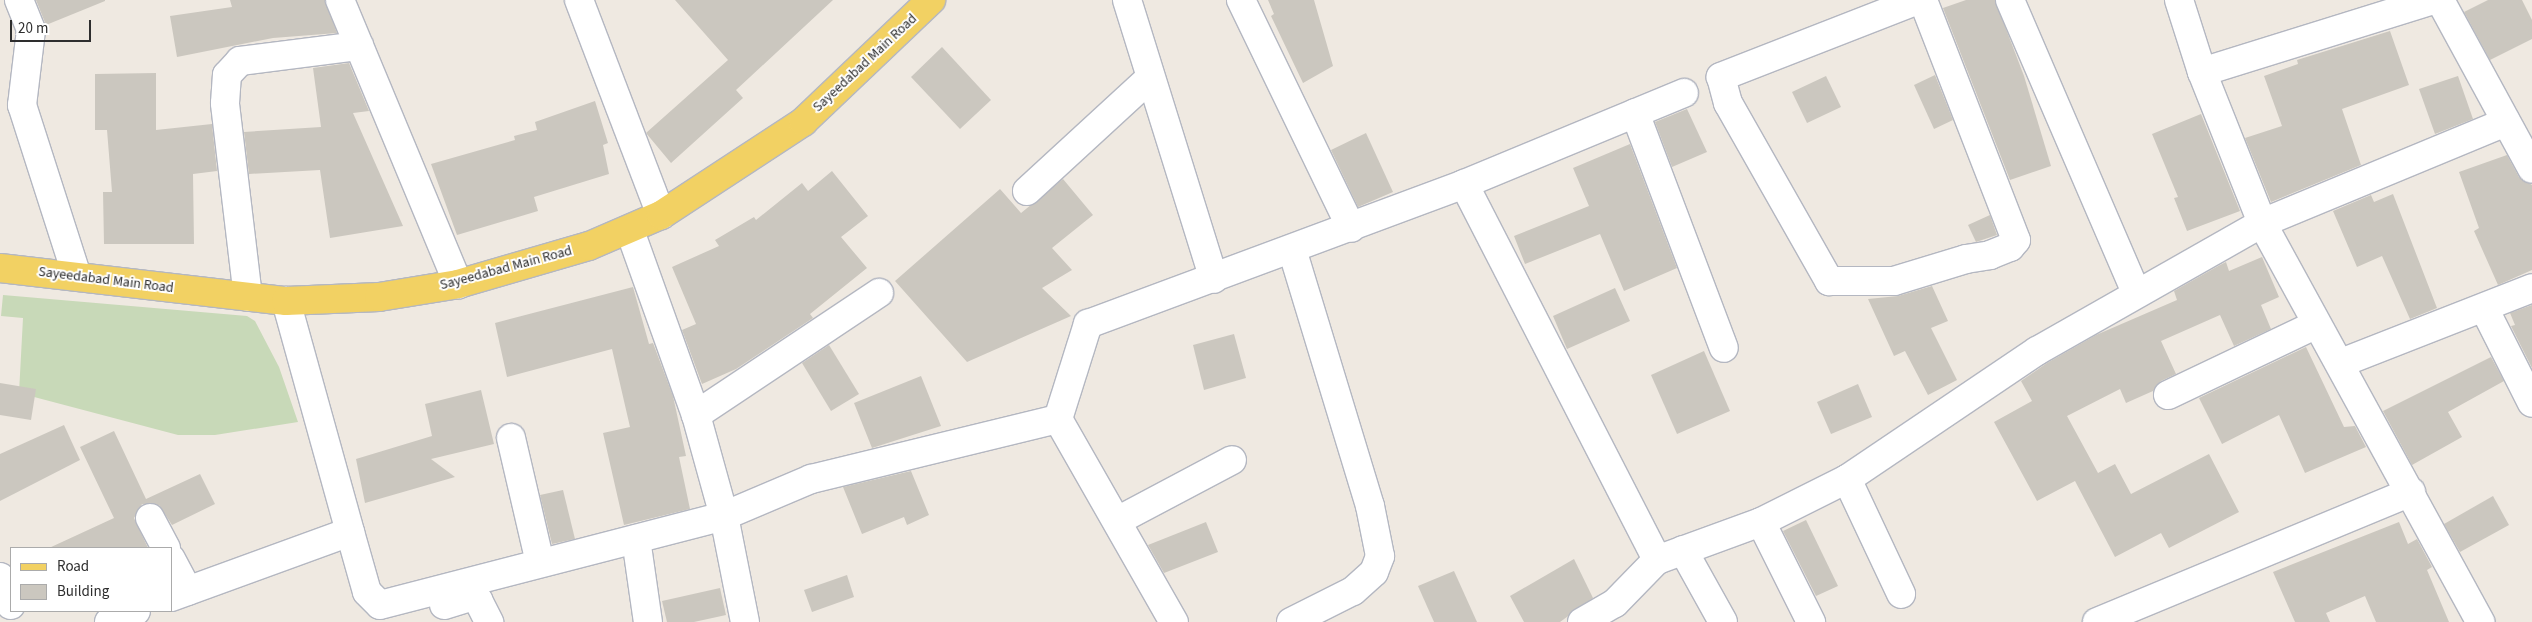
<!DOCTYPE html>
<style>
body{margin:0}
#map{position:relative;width:2532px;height:622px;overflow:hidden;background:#efe9e1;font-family:"Source Sans 3",sans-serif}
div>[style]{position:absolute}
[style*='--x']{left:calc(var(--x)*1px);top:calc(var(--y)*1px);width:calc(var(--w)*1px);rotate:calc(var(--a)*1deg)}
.cemetery>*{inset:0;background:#c8d9b8}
.building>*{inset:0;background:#cbc7bf}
.roads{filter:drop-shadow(1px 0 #b4b7c1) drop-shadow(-1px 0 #b4b7c1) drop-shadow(0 1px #b4b7c1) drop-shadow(0 -1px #b4b7c1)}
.minor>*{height:28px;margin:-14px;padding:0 14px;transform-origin:14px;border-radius:14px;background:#fff}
.major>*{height:28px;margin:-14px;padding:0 14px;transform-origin:14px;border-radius:14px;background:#f2d163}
span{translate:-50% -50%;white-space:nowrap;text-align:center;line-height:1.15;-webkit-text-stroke:4px #fff;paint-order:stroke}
.street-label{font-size:14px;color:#2e2e2e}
.legend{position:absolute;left:10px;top:547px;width:162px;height:65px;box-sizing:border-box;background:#fff;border:1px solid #ababab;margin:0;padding:6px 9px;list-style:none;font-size:15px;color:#2e2e2e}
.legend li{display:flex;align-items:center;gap:10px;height:25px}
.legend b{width:25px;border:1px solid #ababab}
.scale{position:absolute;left:10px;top:20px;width:81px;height:22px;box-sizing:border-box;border:2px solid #2e2e2e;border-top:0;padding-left:6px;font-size:15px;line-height:18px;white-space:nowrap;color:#2e2e2e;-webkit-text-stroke:4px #fff;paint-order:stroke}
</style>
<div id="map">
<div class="cemetery">
<div style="clip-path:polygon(3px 295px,247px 316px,255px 321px,279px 367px,298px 422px,215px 435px,178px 435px,19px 393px,23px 318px,1px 316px)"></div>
</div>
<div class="building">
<div style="clip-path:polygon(36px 0,105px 0,105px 1px,46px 25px)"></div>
<div style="clip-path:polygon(230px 0,325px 0,337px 33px,273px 38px,177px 57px,170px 16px,232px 7px)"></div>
<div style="clip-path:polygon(675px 0,833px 0,736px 90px,743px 98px,671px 163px,646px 133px,728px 60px)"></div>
<div style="clip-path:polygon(1268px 0,1314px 0,1333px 66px,1303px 83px,1271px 16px,1274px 14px)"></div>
<div style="clip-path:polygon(1966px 0,1995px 0,2024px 76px,2051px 166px,2010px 180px,1943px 8px)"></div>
<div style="clip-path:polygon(2488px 0,2522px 0,2532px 20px,2532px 39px,2490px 60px,2464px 12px)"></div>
<div style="clip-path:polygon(2390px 31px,2409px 85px,2342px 109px,2361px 165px,2271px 202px,2245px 138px,2282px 126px,2264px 76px,2298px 64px,2297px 60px)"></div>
<div style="clip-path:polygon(942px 47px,991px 100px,960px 129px,911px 77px)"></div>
<div style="clip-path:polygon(349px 63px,369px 111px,353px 113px,403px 226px,330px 238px,320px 170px,249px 174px,244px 132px,321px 127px,313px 68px)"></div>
<div style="clip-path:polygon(156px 73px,156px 130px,212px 124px,217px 171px,193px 174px,194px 244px,104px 244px,103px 192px,112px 192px,107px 130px,95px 130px,95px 74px)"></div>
<div style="clip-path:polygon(1935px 75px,1953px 120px,1934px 129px,1914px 85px)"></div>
<div style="clip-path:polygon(1826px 76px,1841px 107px,1807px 123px,1792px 92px)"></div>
<div style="clip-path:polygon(2458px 76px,2473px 119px,2435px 134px,2419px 89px)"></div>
<div style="clip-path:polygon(595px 101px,608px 143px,603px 145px,609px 174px,534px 197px,538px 211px,457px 235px,431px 164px,515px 140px,514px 136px,537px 130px,535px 122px)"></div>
<div style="clip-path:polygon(1687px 109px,1707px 152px,1672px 167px,1655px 122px)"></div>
<div style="clip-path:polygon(2201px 114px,2240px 211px,2187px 231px,2174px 198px,2178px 197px,2152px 134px)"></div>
<div style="clip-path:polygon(1366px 133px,1393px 192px,1358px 207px,1331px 150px)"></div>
<div style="clip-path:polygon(1630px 144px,1677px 268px,1624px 291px,1600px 234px,1525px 264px,1514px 236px,1589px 206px,1573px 168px)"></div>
<div style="clip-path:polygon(2507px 155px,2519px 177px,2532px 185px,2532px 270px,2498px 285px,2474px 231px,2479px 228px,2459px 172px)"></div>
<div style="clip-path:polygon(832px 171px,868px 216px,841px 237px,867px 268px,810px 314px,813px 318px,736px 369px,702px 384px,682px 330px,696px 324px,672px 267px,719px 246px,715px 240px,754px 217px,756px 220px,802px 183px,808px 191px)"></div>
<div style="clip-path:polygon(1063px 179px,1093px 215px,1052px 248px,1072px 270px,1042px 288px,1071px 316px,967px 362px,895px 281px,1000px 189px,1021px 213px)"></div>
<div style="clip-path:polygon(2393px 194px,2437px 308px,2410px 319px,2382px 256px,2357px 267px,2333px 211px,2371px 195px,2374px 202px)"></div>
<div style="clip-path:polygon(1990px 215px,1997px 235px,1976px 242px,1968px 225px)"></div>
<div style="clip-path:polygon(2262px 257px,2279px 297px,2261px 305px,2271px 329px,2234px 346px,2220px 315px,2161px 341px,2176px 374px,2161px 381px,2153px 391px,2126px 403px,2120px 389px,2067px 416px,2098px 473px,2115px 464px,2131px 494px,2209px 454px,2239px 512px,2169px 548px,2161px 533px,2115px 557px,2075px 481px,2037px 501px,1994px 422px,2032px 401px,2021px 381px,2047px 363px,2096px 335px,2177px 300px,2174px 291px,2220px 265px,2226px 262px,2229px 271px)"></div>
<div style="clip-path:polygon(1932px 286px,1948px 321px,1931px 328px,1957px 380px,1928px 395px,1905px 351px,1894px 356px,1868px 299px,1898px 296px)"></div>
<div style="clip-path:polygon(633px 287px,649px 344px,653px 343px,673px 396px,686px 456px,679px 457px,690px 509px,624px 525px,603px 433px,630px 427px,612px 349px,507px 377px,495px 323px)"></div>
<div style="clip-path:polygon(1615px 288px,1630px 321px,1567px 349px,1553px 316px)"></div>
<div style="clip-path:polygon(2532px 305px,2532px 368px,2511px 326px,2515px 325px,2510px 313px)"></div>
<div style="clip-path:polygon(1234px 334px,1246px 378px,1204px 390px,1193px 345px)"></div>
<div style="clip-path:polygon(829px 345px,859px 394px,831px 411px,802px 363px)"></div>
<div style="clip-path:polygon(2306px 347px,2344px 427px,2355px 426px,2366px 447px,2305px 473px,2279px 415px,2222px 444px,2199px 398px)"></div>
<div style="clip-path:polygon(1704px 351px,1730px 411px,1677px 434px,1651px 375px)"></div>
<div style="clip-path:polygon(2491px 357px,2504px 381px,2448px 412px,2462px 437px,2412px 465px,2383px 411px)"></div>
<div style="clip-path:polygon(921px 376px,941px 426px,872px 448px,854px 403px)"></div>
<div style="clip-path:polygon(0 383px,36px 389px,31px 420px,0 415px)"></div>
<div style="clip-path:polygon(1858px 384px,1872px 417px,1831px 434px,1817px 402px)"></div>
<div style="clip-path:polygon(481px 390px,494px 444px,431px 459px,455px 477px,365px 503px,356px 459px,432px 436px,425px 404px)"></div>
<div style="clip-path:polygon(64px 425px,80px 460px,0 501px,0 454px)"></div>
<div style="clip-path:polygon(114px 431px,146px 499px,200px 474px,215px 504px,172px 525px,159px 505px,142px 504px,134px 518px,148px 548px,49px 548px,114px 518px,80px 447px)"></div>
<div style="clip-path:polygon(911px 471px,929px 515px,907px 525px,904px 517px,862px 534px,843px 487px)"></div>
<div style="clip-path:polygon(563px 490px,575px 539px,552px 544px,540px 495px)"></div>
<div style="clip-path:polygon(2493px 496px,2509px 525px,2460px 552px,2444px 524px)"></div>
<div style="clip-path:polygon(1806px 520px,1838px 586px,1816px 596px,1783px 531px)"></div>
<div style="clip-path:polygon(1206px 522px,1218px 552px,1164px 573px,1148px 545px)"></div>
<div style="clip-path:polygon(2399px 522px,2408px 544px,2417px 539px,2432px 567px,2427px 570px,2449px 622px,2376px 622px,2365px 596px,2326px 613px,2330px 622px,2295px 622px,2273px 572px)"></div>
<div style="clip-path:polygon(1574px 559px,1593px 598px,1560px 622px,1524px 622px,1510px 596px)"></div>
<div style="clip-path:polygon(1454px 571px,1477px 622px,1434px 622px,1418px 586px)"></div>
<div style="clip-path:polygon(847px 575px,854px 597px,812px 612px,804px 590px)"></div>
<div style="clip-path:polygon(720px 588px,726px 615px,694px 622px,667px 622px,662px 601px)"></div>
</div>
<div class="roads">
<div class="minor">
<div style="--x:19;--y:0;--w:32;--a:68"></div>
<div style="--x:31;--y:30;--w:76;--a:96.8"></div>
<div style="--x:22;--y:105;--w:180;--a:72.2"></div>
<div style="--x:340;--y:0;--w:308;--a:67.4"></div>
<div style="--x:579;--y:0;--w:230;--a:69.1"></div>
<div style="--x:1127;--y:0;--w:292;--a:72.7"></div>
<div style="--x:1241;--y:0;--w:253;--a:64.2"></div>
<div style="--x:1918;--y:0;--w:212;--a:158.7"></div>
<div style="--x:1721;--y:77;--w:27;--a:75"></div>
<div style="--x:1728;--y:103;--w:205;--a:60.4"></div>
<div style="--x:1829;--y:281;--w:65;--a:0"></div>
<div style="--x:1894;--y:281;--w:75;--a:-17"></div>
<div style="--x:1966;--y:259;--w:24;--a:-9"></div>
<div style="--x:1990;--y:255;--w:22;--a:-22"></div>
<div style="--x:2010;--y:247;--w:9;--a:-49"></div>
<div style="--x:2016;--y:240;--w:257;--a:-111.2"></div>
<div style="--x:2010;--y:0;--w:318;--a:66.7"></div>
<div style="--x:2179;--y:0;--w:76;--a:72.3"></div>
<div style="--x:2202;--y:72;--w:162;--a:68.3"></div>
<div style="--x:2262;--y:223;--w:455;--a:61.3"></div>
<div style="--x:2440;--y:0;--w:192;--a:61.4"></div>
<div style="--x:2202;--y:72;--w:242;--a:-17.3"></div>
<div style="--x:1635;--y:113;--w:251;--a:69.3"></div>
<div style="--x:1464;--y:184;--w:423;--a:62.8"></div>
<div style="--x:1027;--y:191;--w:167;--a:-42.6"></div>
<div style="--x:630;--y:231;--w:195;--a:70.3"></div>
<div style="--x:696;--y:415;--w:105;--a:74.5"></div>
<div style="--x:724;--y:516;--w:108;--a:78.8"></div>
<div style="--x:248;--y:297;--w:195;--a:-96.8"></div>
<div style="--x:225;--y:103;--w:28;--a:-86"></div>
<div style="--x:227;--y:75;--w:19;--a:-47"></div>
<div style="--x:240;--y:61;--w:120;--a:-7.2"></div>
<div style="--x:286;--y:301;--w:240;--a:74.5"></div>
<div style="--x:2484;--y:308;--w:106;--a:63.2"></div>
<div style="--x:2341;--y:363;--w:205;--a:-21.4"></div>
<div style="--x:2168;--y:395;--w:163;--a:-25.5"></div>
<div style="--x:696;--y:415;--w:220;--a:-33.7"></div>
<div style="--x:1058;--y:419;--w:234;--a:60.3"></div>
<div style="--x:511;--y:438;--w:128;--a:76.9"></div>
<div style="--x:1847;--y:479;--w:127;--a:64.8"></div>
<div style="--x:150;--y:518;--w:34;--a:62"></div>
<div style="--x:1117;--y:521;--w:130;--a:-27.9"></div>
<div style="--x:1761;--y:522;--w:112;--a:63.4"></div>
<div style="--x:636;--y:539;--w:84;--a:81.8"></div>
<div style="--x:1683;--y:550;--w:82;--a:60.9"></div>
<div style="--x:171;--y:559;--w:36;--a:62"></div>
<div style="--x:0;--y:577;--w:30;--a:69"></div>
<div style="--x:171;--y:597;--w:190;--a:-20"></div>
<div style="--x:350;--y:532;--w:62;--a:74.2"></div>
<div style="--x:367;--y:592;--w:18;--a:45"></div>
<div style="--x:380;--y:605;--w:355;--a:-14.5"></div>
<div style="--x:724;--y:516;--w:95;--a:-23"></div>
<div style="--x:811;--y:479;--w:254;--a:-13.7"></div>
<div style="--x:1058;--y:419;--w:100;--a:-72.5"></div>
<div style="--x:1088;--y:324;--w:401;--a:-20.4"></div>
<div style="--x:1464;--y:184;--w:238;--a:-22.5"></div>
<div style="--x:444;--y:605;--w:27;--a:-17"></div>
<div style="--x:470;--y:597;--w:9;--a:21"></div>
<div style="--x:478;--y:600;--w:25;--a:63"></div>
<div style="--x:109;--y:622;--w:29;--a:-22"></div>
<div style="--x:1291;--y:622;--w:69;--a:-26.6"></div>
<div style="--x:1353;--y:591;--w:28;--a:-42"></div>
<div style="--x:1374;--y:572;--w:17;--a:-69"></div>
<div style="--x:1380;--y:556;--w:51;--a:-101.3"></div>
<div style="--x:1370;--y:506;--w:268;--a:-106.9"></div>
<div style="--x:1582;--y:622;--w:38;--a:-30"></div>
<div style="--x:1615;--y:603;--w:60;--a:-45.7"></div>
<div style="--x:1657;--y:560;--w:111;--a:-20.1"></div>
<div style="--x:1761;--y:522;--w:96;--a:-26.6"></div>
<div style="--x:1847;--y:479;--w:229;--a:-34"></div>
<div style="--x:2037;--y:351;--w:259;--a:-29.6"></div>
<div style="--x:2262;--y:223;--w:264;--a:-22.5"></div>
<div style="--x:2097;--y:622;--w:340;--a:-22.5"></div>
</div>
<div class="major">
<div style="--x:0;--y:268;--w:288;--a:6.6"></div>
<div style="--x:286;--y:301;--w:93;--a:-2.5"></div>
<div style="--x:379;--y:297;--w:80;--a:-9.3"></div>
<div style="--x:458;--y:284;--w:136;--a:-16.2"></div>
<div style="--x:589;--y:246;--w:78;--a:-23.3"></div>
<div style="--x:661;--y:215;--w:170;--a:-33.2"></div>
<div style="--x:803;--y:122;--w:177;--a:-43.6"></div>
</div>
</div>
<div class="street-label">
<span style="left:865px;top:63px;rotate:-43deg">Sayeedabad Main Road</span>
<span style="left:506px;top:268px;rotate:-15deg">Sayeedabad Main Road</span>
<span style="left:106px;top:280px;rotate:7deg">Sayeedabad Main Road</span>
</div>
<ul class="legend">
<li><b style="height:6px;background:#f2d163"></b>Road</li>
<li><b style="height:14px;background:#cbc7bf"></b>Building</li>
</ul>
<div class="scale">20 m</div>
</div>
